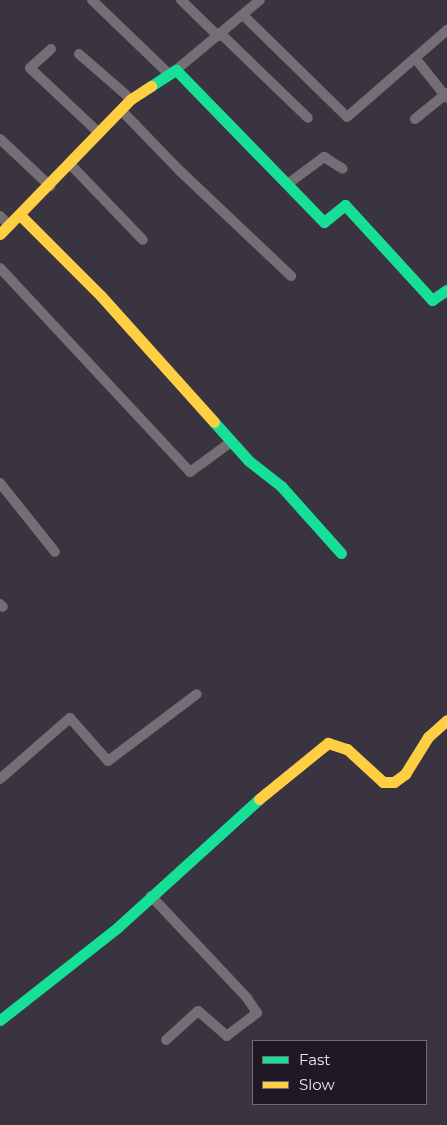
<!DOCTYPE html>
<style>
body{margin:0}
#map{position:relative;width:447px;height:1125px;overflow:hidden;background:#3a3441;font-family:Montserrat,sans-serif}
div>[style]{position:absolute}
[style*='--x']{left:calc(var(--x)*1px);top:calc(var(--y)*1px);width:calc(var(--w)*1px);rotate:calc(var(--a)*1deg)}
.street>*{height:10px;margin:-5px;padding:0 5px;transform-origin:5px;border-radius:5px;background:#756e75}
.fast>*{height:11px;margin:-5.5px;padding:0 5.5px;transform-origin:5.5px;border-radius:5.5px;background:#16e098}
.slow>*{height:11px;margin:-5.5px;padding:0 5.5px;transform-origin:5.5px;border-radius:5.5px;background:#ffcf43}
span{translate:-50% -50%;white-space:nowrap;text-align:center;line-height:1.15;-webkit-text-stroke:4.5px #1e1924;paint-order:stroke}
.legend{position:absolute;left:252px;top:1040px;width:175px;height:65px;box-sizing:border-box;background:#1e1924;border:1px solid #716b78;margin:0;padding:6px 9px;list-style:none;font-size:15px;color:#eee7f7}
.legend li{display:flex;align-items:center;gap:10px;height:25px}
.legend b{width:25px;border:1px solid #716b78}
</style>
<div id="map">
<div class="street">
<div style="--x:92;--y:0;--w:108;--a:43.9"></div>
<div style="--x:181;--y:0;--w:52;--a:44.2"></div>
<div style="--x:244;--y:16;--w:144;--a:44.4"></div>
<div style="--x:347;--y:117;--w:133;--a:-41"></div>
<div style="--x:220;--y:33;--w:122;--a:44"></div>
<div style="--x:51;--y:49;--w:28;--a:138"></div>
<div style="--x:30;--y:68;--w:95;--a:43.3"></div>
<div style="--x:79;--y:54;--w:69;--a:40.9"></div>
<div style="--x:415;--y:58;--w:51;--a:51.3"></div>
<div style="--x:176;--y:70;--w:109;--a:-39.8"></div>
<div style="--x:121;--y:110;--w:85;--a:46"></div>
<div style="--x:180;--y:171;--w:153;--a:43.4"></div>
<div style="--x:415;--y:119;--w:41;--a:-39.1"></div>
<div style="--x:0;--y:139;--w:69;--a:43.2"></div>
<div style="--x:70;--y:164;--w:105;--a:46.2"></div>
<div style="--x:289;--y:183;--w:44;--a:-36.6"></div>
<div style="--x:324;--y:157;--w:22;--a:32"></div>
<div style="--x:0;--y:216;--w:14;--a:45"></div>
<div style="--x:0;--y:268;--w:279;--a:47"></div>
<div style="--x:190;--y:472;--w:51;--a:-36.2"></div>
<div style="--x:0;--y:483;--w:88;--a:51.4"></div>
<div style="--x:0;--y:604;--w:4;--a:45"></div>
<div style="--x:0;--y:779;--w:93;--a:-41.1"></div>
<div style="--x:70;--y:718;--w:57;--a:48.5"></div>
<div style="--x:108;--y:761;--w:111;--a:-37"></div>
<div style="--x:151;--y:896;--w:140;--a:46.7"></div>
<div style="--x:247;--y:998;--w:18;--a:56"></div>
<div style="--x:257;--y:1013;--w:38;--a:143"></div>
<div style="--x:227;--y:1036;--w:38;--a:-139"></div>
<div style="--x:198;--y:1011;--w:43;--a:137.8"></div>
</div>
<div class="fast">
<div style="--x:151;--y:86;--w:30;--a:-33"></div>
<div style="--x:176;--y:70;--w:212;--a:45.8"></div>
<div style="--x:324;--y:222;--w:27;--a:-39"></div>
<div style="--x:345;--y:205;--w:129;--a:47.5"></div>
<div style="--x:432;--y:300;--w:18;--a:-34"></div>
<div style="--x:214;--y:422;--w:52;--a:48.1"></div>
<div style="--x:249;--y:461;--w:41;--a:38"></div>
<div style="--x:281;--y:486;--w:90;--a:48.2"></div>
<div style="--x:0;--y:1020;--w:150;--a:-38.2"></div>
<div style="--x:118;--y:927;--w:190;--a:-42.2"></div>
</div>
<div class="slow">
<div style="--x:21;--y:216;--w:113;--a:45"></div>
<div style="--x:101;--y:296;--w:169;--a:48.1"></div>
<div style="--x:0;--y:234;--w:188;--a:-45.9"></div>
<div style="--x:131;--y:99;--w:24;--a:-33"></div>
<div style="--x:259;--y:799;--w:89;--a:-39.1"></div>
<div style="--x:328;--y:743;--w:20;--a:18"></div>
<div style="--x:347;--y:749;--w:49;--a:42.5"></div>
<div style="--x:383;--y:782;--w:11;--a:0"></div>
<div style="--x:394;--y:782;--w:14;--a:-36"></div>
<div style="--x:405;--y:774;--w:44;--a:-58.1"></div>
<div style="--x:428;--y:737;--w:25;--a:-42"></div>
</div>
<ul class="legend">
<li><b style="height:6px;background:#16e098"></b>Fast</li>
<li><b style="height:6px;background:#ffcf43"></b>Slow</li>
</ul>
</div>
